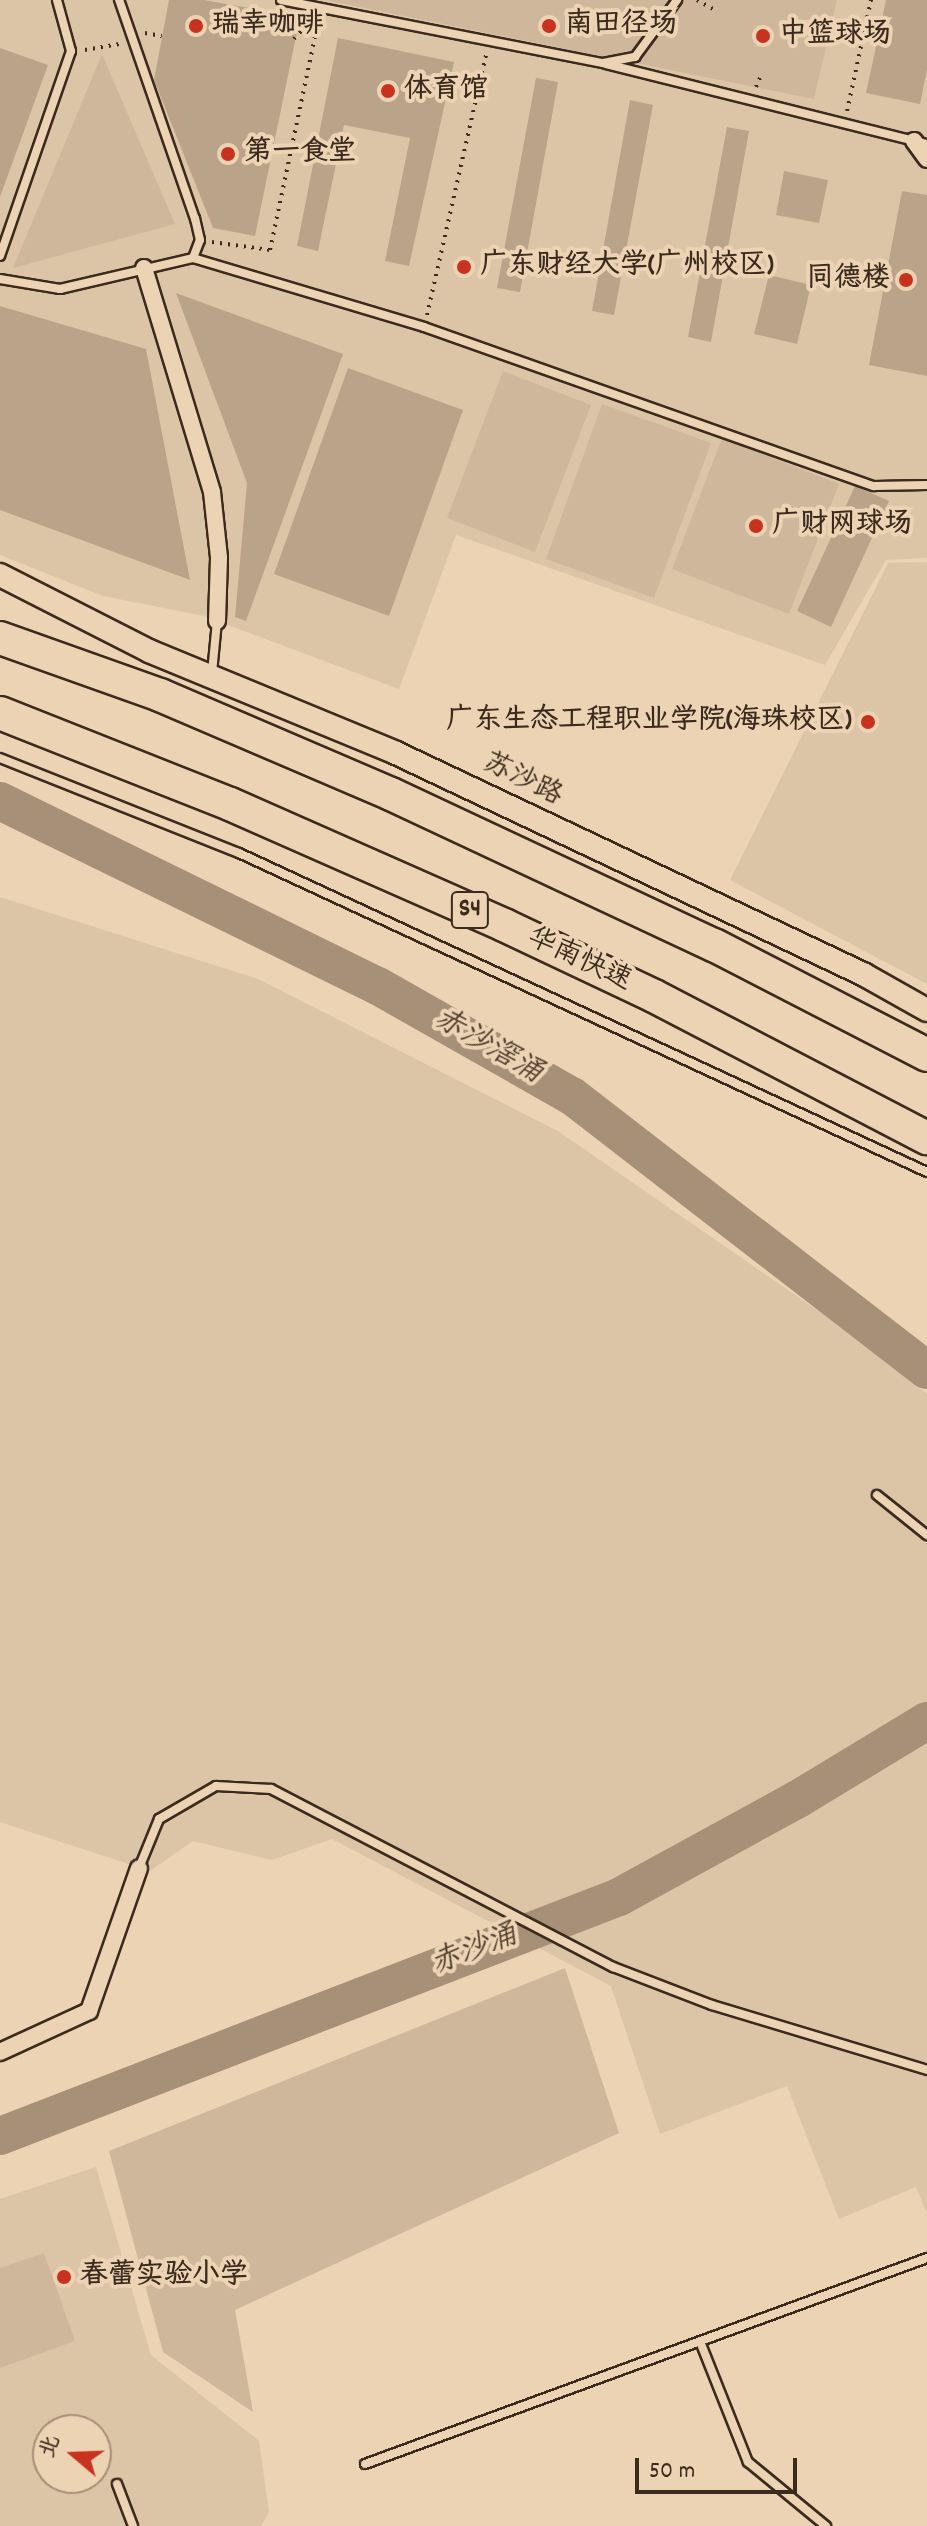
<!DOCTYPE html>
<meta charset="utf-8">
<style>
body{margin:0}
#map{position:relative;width:927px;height:2526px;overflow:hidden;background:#ebd3b3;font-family:Dekko,"LXGW WenKai TC",sans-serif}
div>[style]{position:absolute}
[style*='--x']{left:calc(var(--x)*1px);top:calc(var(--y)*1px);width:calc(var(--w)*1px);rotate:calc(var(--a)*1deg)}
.built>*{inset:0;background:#dcc5a6}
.green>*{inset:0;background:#cfb79b}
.river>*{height:38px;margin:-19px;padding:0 19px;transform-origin:19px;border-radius:19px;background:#a69078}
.building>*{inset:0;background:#baa489}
.path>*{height:4px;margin-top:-2px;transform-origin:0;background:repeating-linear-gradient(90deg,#3b2a1e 0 2px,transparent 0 8px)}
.roads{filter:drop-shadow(2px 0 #3b2a1e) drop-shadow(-2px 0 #3b2a1e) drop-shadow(0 2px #3b2a1e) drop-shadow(0 -2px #3b2a1e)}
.service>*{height:8px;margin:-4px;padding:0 4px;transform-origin:4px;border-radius:4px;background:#ebd3b3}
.minor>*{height:16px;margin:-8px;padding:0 8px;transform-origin:8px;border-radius:8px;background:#ebd3b3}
.tertiary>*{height:22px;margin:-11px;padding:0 11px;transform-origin:11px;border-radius:11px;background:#ebd3b3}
.motorway>*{height:32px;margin:-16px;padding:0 16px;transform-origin:16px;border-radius:16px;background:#ebd3b3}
.dots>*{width:22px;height:22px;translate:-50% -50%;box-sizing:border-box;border:4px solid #ebd3b3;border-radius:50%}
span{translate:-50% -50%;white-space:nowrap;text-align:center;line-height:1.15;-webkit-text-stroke:8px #ebd3b3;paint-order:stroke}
.shield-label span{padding:2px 6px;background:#ebd3b3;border:2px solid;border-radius:6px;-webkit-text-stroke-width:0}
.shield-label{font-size:26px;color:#3b2a1e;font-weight:700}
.poi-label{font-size:28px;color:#3b2a1e;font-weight:700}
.left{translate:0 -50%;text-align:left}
.right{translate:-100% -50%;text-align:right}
.street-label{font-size:28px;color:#3b2a1e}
.water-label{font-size:30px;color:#503e30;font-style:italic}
.north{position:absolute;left:32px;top:2414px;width:80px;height:80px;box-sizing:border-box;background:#ebd3b3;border:2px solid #a58f77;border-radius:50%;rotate:289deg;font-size:22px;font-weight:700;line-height:32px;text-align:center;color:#3b2a1e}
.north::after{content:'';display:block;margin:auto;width:28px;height:36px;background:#c8321e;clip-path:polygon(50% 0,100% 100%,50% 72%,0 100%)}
.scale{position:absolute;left:635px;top:2458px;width:162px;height:36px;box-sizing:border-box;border:4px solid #3b2a1e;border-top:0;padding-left:10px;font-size:24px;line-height:28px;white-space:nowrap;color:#3b2a1e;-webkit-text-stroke:6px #ebd3b3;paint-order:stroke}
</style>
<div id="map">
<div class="built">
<div style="clip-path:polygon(0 0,927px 0,927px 558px,886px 560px,825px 665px,456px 535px,399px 689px,204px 616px,103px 596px,0 555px)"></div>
<div style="clip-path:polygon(927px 562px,927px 984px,730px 880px,888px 563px)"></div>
<div style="clip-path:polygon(0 897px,258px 979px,558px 1131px,830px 1319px,927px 1394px,927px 2214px,916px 2187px,839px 2219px,787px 2086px,660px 2134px,611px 1986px,332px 1839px,272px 1860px,193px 1841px,150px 1871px,0 1822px)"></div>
<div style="clip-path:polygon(evenodd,96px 2167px,151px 2355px,259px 2441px,269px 2512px,261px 2526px,0 2526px,0 2199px,96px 2167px,48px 2430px,96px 2430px,96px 2478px,48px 2478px,48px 2430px)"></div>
</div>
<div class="green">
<div style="clip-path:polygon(325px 0,837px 0,814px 99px)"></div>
<div style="clip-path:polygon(102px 54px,175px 224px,13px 268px)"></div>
<div style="clip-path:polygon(503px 371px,591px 405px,535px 552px,447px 518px)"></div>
<div style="clip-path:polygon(602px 404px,711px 443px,654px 598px,546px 559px)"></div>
<div style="clip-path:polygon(722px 438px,839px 484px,789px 614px,672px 569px)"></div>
<div style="clip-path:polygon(565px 1968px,619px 2133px,235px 2310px,253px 2412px,163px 2352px,109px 2151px)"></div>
<div style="clip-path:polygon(44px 2253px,75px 2341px,0 2368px,0 2268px)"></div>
</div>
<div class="river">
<div style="--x:0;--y:801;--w:421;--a:26.1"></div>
<div style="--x:378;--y:986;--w:223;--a:29.6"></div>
<div style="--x:572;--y:1096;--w:448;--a:37.7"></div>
<div style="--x:0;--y:2136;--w:664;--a:-21.11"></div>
<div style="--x:619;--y:1897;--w:204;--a:-28.7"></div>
<div style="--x:798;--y:1799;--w:151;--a:-31.2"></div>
</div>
<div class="building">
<div style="clip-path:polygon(169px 0,204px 0,300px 17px,255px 236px,213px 228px,154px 80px)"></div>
<div style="clip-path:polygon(886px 0,927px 0,927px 70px,920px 104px,866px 93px)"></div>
<div style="clip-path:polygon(338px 38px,454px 62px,409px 266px,385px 261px,410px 138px,344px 125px,318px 251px,297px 246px)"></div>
<div style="clip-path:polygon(0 48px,48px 65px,0 197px)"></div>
<div style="clip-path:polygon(536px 78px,558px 82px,520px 292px,497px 288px)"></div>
<div style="clip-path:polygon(630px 100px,653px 105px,614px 315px,592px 311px)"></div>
<div style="clip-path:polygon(727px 127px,749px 131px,711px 342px,688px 337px)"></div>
<div style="clip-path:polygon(784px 171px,828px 180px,819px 223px,776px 215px)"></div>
<div style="clip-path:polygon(902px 191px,927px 195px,927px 376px,869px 365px)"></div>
<div style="clip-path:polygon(769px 275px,811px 285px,797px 344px,754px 334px)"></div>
<div style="clip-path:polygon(176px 293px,343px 354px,246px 621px,235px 617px,247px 483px)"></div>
<div style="clip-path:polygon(0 306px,146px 349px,190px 580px,0 510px)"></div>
<div style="clip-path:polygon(348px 368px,463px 410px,389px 616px,274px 574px)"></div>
<div style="clip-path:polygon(855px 486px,889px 501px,831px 627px,797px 611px)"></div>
</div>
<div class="path">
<div style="--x:697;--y:0;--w:18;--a:29"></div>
<div style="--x:145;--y:33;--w:17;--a:10"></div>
<div style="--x:294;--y:39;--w:27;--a:-48"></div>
<div style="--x:85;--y:50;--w:35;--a:-10"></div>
<div style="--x:756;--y:87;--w:12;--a:-66"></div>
<div style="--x:847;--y:111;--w:114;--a:-77.8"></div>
<div style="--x:212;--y:242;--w:59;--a:7.9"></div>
<div style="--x:270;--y:250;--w:233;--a:-78.1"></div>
<div style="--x:427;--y:315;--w:267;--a:-77.2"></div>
</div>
<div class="roads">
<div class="service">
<div style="--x:281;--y:0;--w:328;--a:11.1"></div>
<div style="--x:603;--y:63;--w:33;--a:-11"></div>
<div style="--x:635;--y:57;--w:71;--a:-53.6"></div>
<div style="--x:606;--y:64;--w:331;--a:14"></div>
<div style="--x:0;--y:256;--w:217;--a:-70.9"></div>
<div style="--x:71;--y:51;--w:53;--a:-105.4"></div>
<div style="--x:193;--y:258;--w:241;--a:16.6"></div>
<div style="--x:424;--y:327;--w:477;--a:19.5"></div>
<div style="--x:874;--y:486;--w:53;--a:-1.1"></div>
<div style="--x:0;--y:279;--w:61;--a:9.5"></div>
<div style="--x:60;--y:289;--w:137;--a:-13.1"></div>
<div style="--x:193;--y:258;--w:19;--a:-69"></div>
<div style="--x:200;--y:240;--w:22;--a:-103"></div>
<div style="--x:195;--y:219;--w:232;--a:-109.1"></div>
<div style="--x:212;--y:673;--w:52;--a:-84.5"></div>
<div style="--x:0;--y:758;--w:257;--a:21.7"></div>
<div style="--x:239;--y:853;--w:758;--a:24.88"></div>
<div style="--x:877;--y:1495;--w:64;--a:38.7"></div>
<div style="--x:139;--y:1868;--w:53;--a:-67.8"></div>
<div style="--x:159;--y:1819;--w:66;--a:-30.1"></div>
<div style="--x:216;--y:1786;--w:55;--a:3.1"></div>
<div style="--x:271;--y:1789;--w:386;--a:27.5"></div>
<div style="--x:613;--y:1967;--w:106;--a:21"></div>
<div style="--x:712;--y:2005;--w:225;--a:16.8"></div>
<div style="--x:701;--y:2344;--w:127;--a:68.3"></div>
<div style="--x:748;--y:2462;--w:101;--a:39.4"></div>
<div style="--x:365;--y:2464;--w:599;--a:-20.13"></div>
<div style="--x:117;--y:2484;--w:45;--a:69.1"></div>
</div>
<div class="minor">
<div style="--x:914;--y:141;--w:22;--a:54"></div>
<div style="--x:144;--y:268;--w:234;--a:73.1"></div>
<div style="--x:212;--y:492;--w:66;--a:83.9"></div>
<div style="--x:219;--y:558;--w:63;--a:91.8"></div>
<div style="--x:0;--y:2052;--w:98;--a:-24.7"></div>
<div style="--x:89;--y:2011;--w:151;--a:-70.7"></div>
</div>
<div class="tertiary">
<div style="--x:0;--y:575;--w:167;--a:27"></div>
<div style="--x:149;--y:651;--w:267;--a:22.4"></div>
<div style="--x:396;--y:753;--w:517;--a:25.33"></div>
<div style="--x:863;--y:974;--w:73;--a:29.4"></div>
</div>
<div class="motorway">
<div style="--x:0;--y:638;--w:170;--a:19.6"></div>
<div style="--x:160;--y:695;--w:251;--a:23.2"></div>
<div style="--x:391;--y:794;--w:357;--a:25.1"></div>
<div style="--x:714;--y:945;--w:240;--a:27.3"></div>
<div style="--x:0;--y:713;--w:247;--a:21.6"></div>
<div style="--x:230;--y:804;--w:300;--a:23.8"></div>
<div style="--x:504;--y:925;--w:166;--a:25.3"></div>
<div style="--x:654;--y:996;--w:308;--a:27.5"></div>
</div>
</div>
<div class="dots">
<div style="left:196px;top:26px;background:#c8321e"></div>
<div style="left:549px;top:26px;background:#c8321e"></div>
<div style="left:763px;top:36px;background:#c8321e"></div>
<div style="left:388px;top:91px;background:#c8321e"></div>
<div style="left:228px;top:154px;background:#c8321e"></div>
<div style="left:464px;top:267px;background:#c8321e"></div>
<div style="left:906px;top:280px;background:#c8321e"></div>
<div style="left:756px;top:526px;background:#c8321e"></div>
<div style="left:868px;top:722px;background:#c8321e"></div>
<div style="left:64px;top:2277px;background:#c8321e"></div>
</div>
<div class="shield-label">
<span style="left:470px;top:910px">S4</span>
</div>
<div class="poi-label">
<span class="left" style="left:212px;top:26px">瑞幸咖啡</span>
<span class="left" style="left:565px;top:26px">南田径场</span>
<span class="left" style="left:779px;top:36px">中篮球场</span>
<span class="left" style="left:404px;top:91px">体育馆</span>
<span class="left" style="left:244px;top:154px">第一食堂</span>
<span class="left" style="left:480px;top:267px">广东财经大学(广州校区)</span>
<span class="right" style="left:890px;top:280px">同德楼</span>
<span class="left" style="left:772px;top:526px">广财网球场</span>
<span class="right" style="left:852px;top:722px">广东生态工程职业学院(海珠校区)</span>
<span class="left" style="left:80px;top:2277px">春蕾实验小学</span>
</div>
<div class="street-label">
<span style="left:522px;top:781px;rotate:26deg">苏沙路</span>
<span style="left:579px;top:961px;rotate:25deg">华南快速</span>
</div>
<div class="water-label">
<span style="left:487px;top:1048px;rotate:30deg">赤沙滘涌</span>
<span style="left:475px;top:1952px;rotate:-21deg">赤沙涌</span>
</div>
<div class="north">北</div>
<div class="scale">50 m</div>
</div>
